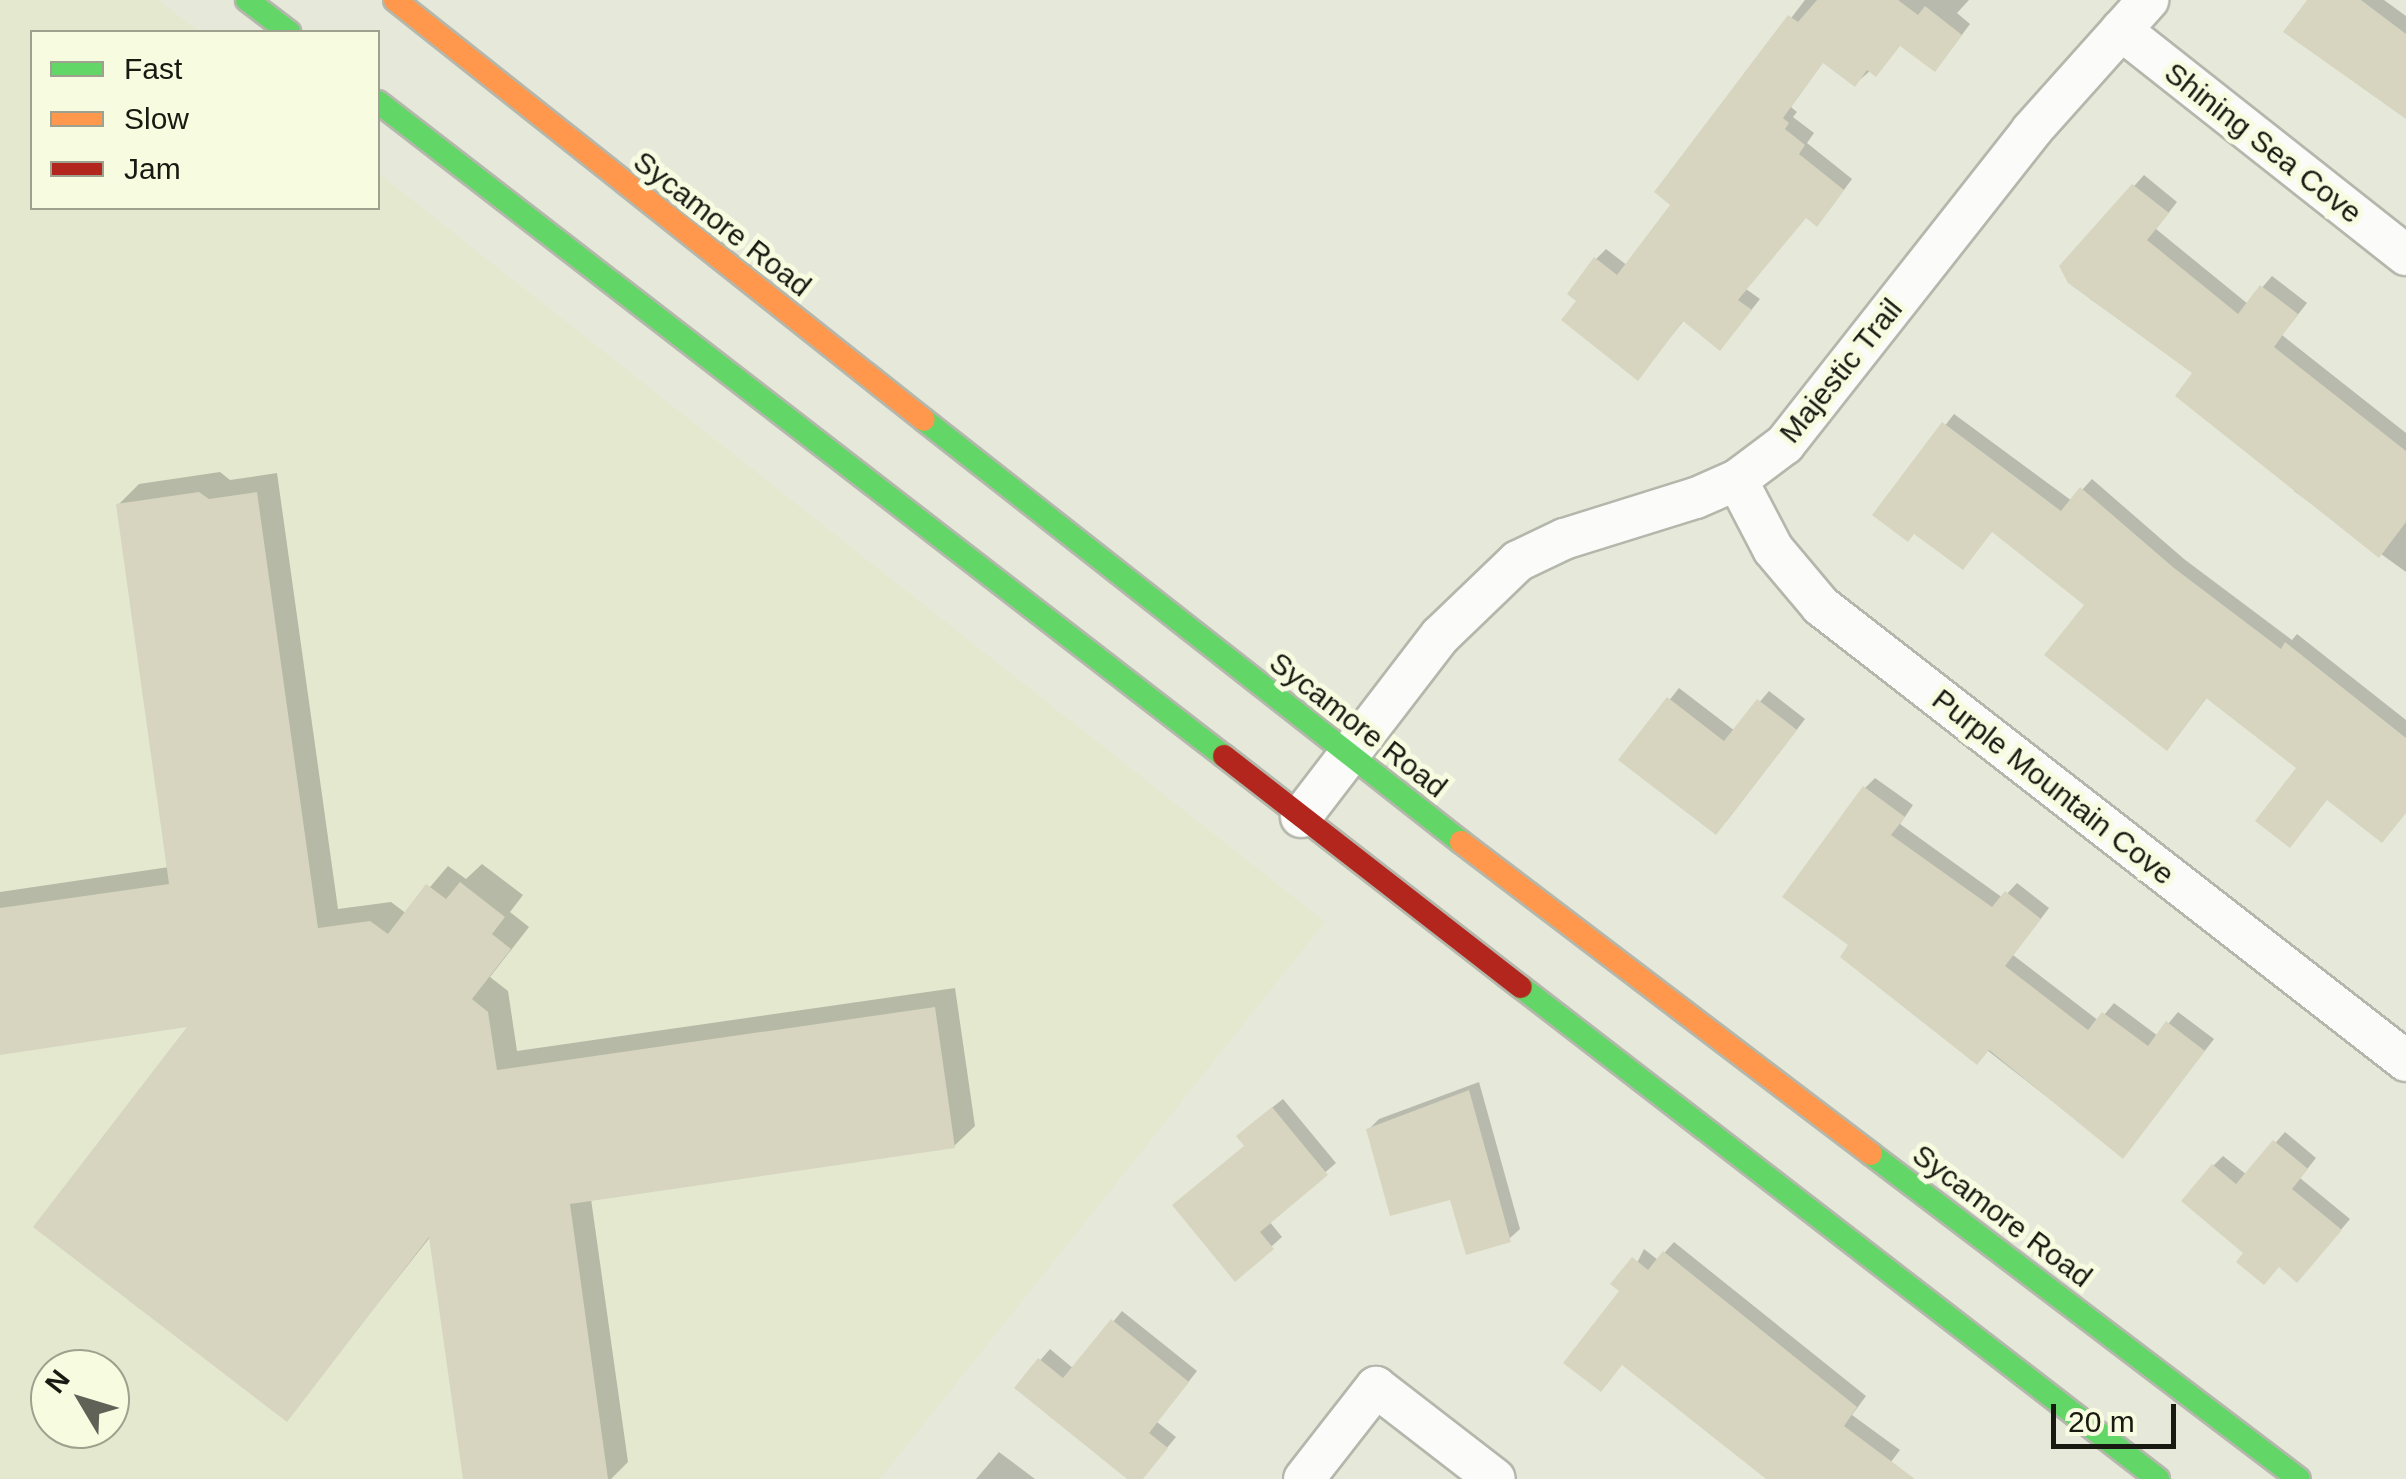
<!DOCTYPE html>
<style>
body{margin:0}
#map{position:relative;width:2406px;height:1479px;overflow:hidden;background:#e6e9da;font-family:Helvetica,sans-serif}
div>[style]{position:absolute}
[style*='--x']{left:calc(var(--x)*1px);top:calc(var(--y)*1px);width:calc(var(--w)*1px);rotate:calc(var(--a)*1deg)}
.built>*{inset:0;background:#e3e8cf}
.shadow>*{inset:0;background:#0003}
.building>*{inset:0;background:#d7d5bf}
.roads{filter:drop-shadow(2px 0 #b4b7ab) drop-shadow(-2px 0 #b4b7ab) drop-shadow(0 2px #b4b7ab) drop-shadow(0 -2px #b4b7ab)}
.street>*{height:40px;margin:-20px;padding:0 20px;transform-origin:20px;border-radius:20px;background:#fbfcf9}
.fast>*{height:22px;margin:-11px;padding:0 11px;transform-origin:11px;border-radius:11px;background:#63d668}
.slow>*{height:22px;margin:-11px;padding:0 11px;transform-origin:11px;border-radius:11px;background:#ff974d}
.jam>*{height:22px;margin:-11px;padding:0 11px;transform-origin:11px;border-radius:11px;background:#b3261e}
span{translate:-50% -50%;white-space:nowrap;text-align:center;line-height:1.15;-webkit-text-stroke:10px #f7fce1;paint-order:stroke}
.street-label{font-size:30px;color:#181910}
.legend{position:absolute;left:30px;top:30px;width:350px;height:180px;box-sizing:border-box;background:#f7fce1;border:2px solid #9ea18d;margin:0;padding:12px 18px;list-style:none;font-size:30px;color:#181910}
.legend li{display:flex;align-items:center;gap:20px;height:50px}
.legend b{width:50px;border:2px solid #9ea18d}
.north{position:absolute;left:30px;top:1349px;width:100px;height:100px;box-sizing:border-box;background:#f7fce1;border:2px solid #9ea18d;border-radius:50%;rotate:308deg;font-size:28px;font-weight:700;line-height:40px;text-align:center;color:#181910}
.north::after{content:'';display:block;margin:auto;width:35px;height:45px;background:#606257;clip-path:polygon(50% 0,100% 100%,50% 72%,0 100%)}
.scale{position:absolute;left:2051px;top:1404px;width:125px;height:45px;box-sizing:border-box;border:5px solid #181910;border-top:0;padding-left:12px;font-size:30px;line-height:35px;white-space:nowrap;color:#181910;-webkit-text-stroke:8px #f7fce1;paint-order:stroke}
</style>
<div id="map">
<div class="built">
<div style="clip-path:polygon(evenodd,0 0,159px 0,200px 32px,32px 32px,32px 208px,378px 208px,378px 173px,1325px 922px,880px 1479px,0 1479px,0 0,50px 1369px,110px 1369px,110px 1429px,50px 1429px,50px 1369px)"></div>
</div>
<div class="shadow">
<div style="clip-path:polygon(1805px 0,1969px 0,1957px 13px,1970px 24px,1944px 59px,1902px 43px,1855px 84px,1824px 61px,1791px 107px,1797px 112px,1793px 117px,1814px 133px,1807px 143px,1852px 179px,1827px 213px,1806px 215px,1746px 289px,1760px 299px,1730px 337px,1685px 319px,1638px 378px,1579px 301px,1596px 259px,1606px 249px,1628px 266px,1674px 205px,1657px 192px)"></div>
<div style="clip-path:polygon(2310px 0,2384px 0,2406px 16px,2406px 111px)"></div>
<div style="clip-path:polygon(2144px 175px,2177px 202px,2156px 229px,2248px 304px,2272px 276px,2307px 303px,2282px 335px,2406px 433px,2406px 572px,2294px 491px,2298px 486px,2196px 373px,2090px 299px,2063px 266px)"></div>
<div style="clip-path:polygon(1954px 414px,2072px 501px,2092px 479px,2184px 559px,2292px 640px,2297px 634px,2406px 720px,2406px 812px,2300px 767px,2208px 696px,2177px 737px,2087px 604px,1993px 530px,1963px 567px,1915px 532px,1876px 515px)"></div>
<div style="clip-path:polygon(220px 472px,230px 480px,277px 473px,338px 909px,391px 902px,407px 914px,448px 866px,466px 879px,482px 864px,523px 895px,510px 912px,529px 927px,490px 977px,508px 991px,517px 1051px,955px 988px,975px 1126px,954px 1146px,591px 1199px,628px 1462px,611px 1479px,465px 1479px,431px 1236px,287px 1418px,193px 1024px,0 1052px,0 892px,169px 867px,119px 504px,139px 484px)"></div>
<div style="clip-path:polygon(1679px 688px,1735px 731px,1769px 691px,1805px 719px,1726px 822px,1622px 760px)"></div>
<div style="clip-path:polygon(1875px 778px,1913px 805px,1900px 824px,2003px 898px,2017px 883px,2049px 908px,2013px 955px,2099px 1021px,2114px 1003px,2158px 1036px,2178px 1012px,2214px 1039px,2123px 1156px,1852px 945px,1865px 788px)"></div>
<div style="clip-path:polygon(1479px 1082px,1520px 1229px,1509px 1239px,1369px 1129px,1379px 1119px)"></div>
<div style="clip-path:polygon(1283px 1099px,1336px 1163px,1269px 1221px,1282px 1237px,1236px 1278px,1249px 1126px)"></div>
<div style="clip-path:polygon(2285px 1132px,2316px 1158px,2300px 1178px,2350px 1219px,2307px 1270px,2246px 1252px,2213px 1166px,2223px 1156px,2247px 1175px)"></div>
<div style="clip-path:polygon(1674px 1242px,1866px 1396px,1852px 1415px,1900px 1450px,1878px 1479px,1771px 1479px,1623px 1291px,1644px 1249px,1658px 1260px)"></div>
<div style="clip-path:polygon(1122px 1311px,1197px 1371px,1157px 1422px,1176px 1437px,1141px 1479px,1131px 1479px,1017px 1387px,1050px 1349px,1074px 1369px)"></div>
<div style="clip-path:polygon(999px 1452px,1035px 1479px,976px 1479px)"></div>
</div>
<div class="building">
<div style="clip-path:polygon(1817px 0,1898px 0,1918px 15px,1925px 6px,1962px 35px,1935px 72px,1900px 46px,1876px 77px,1867px 70px,1855px 87px,1823px 63px,1783px 118px,1789px 123px,1785px 129px,1805px 145px,1799px 154px,1844px 190px,1817px 227px,1806px 218px,1738px 300px,1752px 310px,1720px 351px,1683px 321px,1638px 381px,1561px 320px,1576px 301px,1567px 294px,1594px 257px,1617px 275px,1670px 205px,1654px 192px,1788px 15px,1798px 22px)"></div>
<div style="clip-path:polygon(2307px 0,2361px 0,2406px 34px,2406px 119px,2283px 32px)"></div>
<div style="clip-path:polygon(2132px 184px,2169px 213px,2147px 240px,2238px 314px,2260px 285px,2298px 314px,2274px 347px,2406px 451px,2406px 522px,2379px 558px,2175px 396px,2192px 373px,2068px 283px,2059px 266px)"></div>
<div style="clip-path:polygon(1942px 422px,2061px 511px,2080px 487px,2174px 568px,2281px 649px,2285px 642px,2406px 738px,2406px 813px,2382px 843px,2327px 800px,2290px 848px,2255px 821px,2296px 768px,2206px 698px,2167px 751px,2044px 655px,2084px 605px,1992px 532px,1963px 570px,1914px 534px,1908px 542px,1872px 515px)"></div>
<div style="clip-path:polygon(199px 492px,209px 499px,257px 492px,318px 928px,370px 921px,388px 934px,426px 884px,446px 899px,460px 882px,505px 917px,492px 934px,511px 949px,472px 999px,488px 1012px,497px 1070px,935px 1007px,955px 1148px,570px 1204px,608px 1479px,463px 1479px,429px 1237px,287px 1422px,33px 1227px,187px 1027px,0 1055px,0 908px,169px 884px,116px 504px)"></div>
<div style="clip-path:polygon(1667px 697px,1724px 741px,1757px 699px,1797px 730px,1716px 835px,1618px 760px)"></div>
<div style="clip-path:polygon(1863px 786px,1905px 817px,1891px 835px,1992px 907px,2005px 891px,2041px 919px,2005px 966px,2088px 1030px,2102px 1012px,2148px 1046px,2166px 1021px,2205px 1051px,2123px 1159px,1989px 1050px,1977px 1065px,1840px 957px,1848px 945px,1782px 897px)"></div>
<div style="clip-path:polygon(1469px 1090px,1511px 1242px,1466px 1255px,1450px 1200px,1390px 1216px,1366px 1129px)"></div>
<div style="clip-path:polygon(1272px 1107px,1328px 1175px,1260px 1232px,1274px 1249px,1235px 1282px,1172px 1205px,1244px 1146px,1236px 1136px)"></div>
<div style="clip-path:polygon(2273px 1140px,2308px 1169px,2292px 1189px,2342px 1230px,2297px 1283px,2279px 1267px,2264px 1285px,2236px 1262px,2243px 1253px,2181px 1201px,2212px 1164px,2236px 1184px)"></div>
<div style="clip-path:polygon(1663px 1251px,1857px 1407px,1844px 1426px,1915px 1479px,1766px 1479px,1622px 1365px,1601px 1392px,1563px 1363px,1619px 1291px,1610px 1284px,1632px 1257px,1648px 1270px)"></div>
<div style="clip-path:polygon(1111px 1319px,1189px 1382px,1149px 1433px,1168px 1448px,1143px 1479px,1127px 1479px,1014px 1388px,1038px 1358px,1063px 1378px)"></div>
</div>
<div class="roads">
<div class="street">
<div style="--x:2121;--y:30;--w:363;--a:38.3"></div>
<div style="--x:1737;--y:480;--w:78;--a:62.4"></div>
<div style="--x:1773;--y:549;--w:75;--a:49.9"></div>
<div style="--x:1821;--y:606;--w:741;--a:37.87"></div>
<div style="--x:1301;--y:817;--w:228;--a:-52.5"></div>
<div style="--x:1440;--y:636;--w:108;--a:-43.9"></div>
<div style="--x:1518;--y:561;--w:51;--a:-25.6"></div>
<div style="--x:1564;--y:539;--w:138;--a:-17.3"></div>
<div style="--x:1696;--y:498;--w:45;--a:-23.7"></div>
<div style="--x:1737;--y:480;--w:60;--a:-36.9"></div>
<div style="--x:1785;--y:444;--w:398;--a:-51.8"></div>
<div style="--x:2031;--y:131;--w:176;--a:-48.2"></div>
<div style="--x:1304;--y:1479;--w:117;--a:-52"></div>
<div style="--x:1376;--y:1387;--w:150;--a:37.7"></div>
</div>
<div class="fast">
<div style="--x:247;--y:0;--w:53;--a:37.3"></div>
<div style="--x:378;--y:102;--w:1069;--a:37.71"></div>
<div style="--x:924;--y:420;--w:683;--a:38.16"></div>
<div style="--x:1521;--y:987;--w:805;--a:37.68"></div>
<div style="--x:1871;--y:1154;--w:537;--a:37.21"></div>
</div>
<div class="slow">
<div style="--x:395;--y:0;--w:675;--a:38.45"></div>
<div style="--x:1461;--y:842;--w:515;--a:37.27"></div>
</div>
<div class="jam">
<div style="--x:1224;--y:756;--w:376;--a:37.9"></div>
</div>
</div>
<div class="street-label">
<span style="left:2263px;top:143px;rotate:38deg">Shining Sea Cove</span>
<span style="left:722px;top:224px;rotate:38deg">Sycamore Road</span>
<span style="left:1841px;top:371px;rotate:-51deg">Majestic Trail</span>
<span style="left:1358px;top:725px;rotate:38deg">Sycamore Road</span>
<span style="left:2053px;top:787px;rotate:38deg">Purple Mountain Cove</span>
<span style="left:2002px;top:1216px;rotate:37deg">Sycamore Road</span>
</div>
<ul class="legend">
<li><b style="height:12px;background:#63d668"></b>Fast</li>
<li><b style="height:12px;background:#ff974d"></b>Slow</li>
<li><b style="height:12px;background:#b3261e"></b>Jam</li>
</ul>
<div class="north">N</div>
<div class="scale">20 m</div>
</div>
